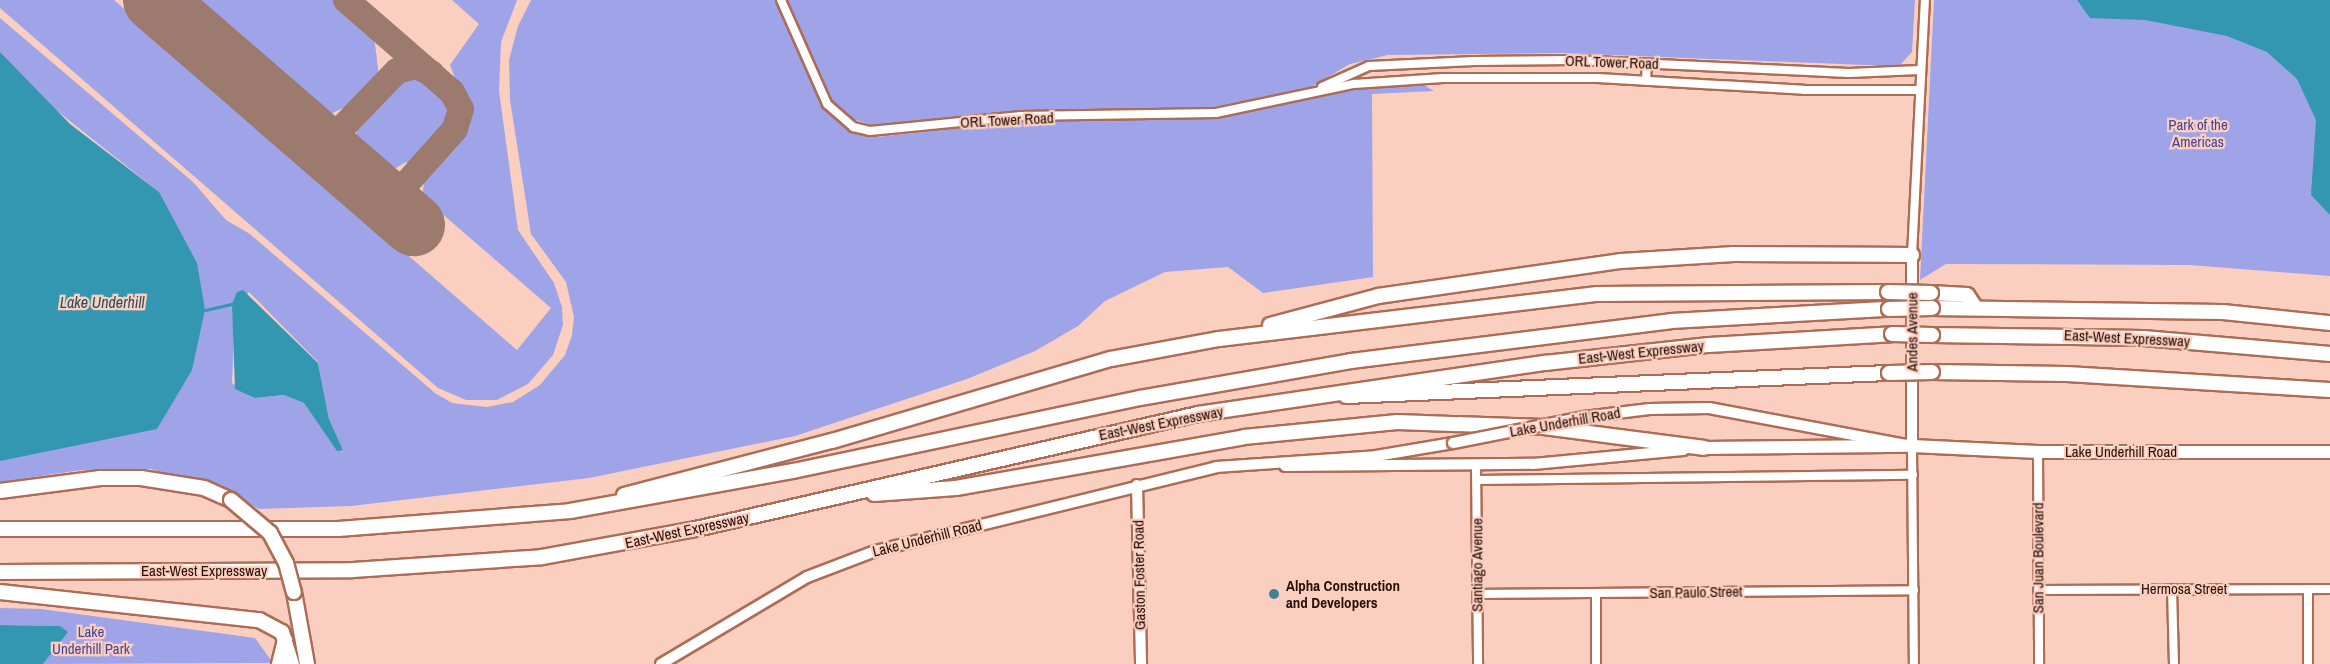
<!DOCTYPE html>
<style>
body{margin:0}
#map{position:relative;width:2330px;height:664px;overflow:hidden;background:#fbcfc0;font-family:"Archivo Narrow",sans-serif}
div>[style]{position:absolute}
[style*='--x']{left:calc(var(--x)*1px);top:calc(var(--y)*1px);width:calc(var(--w)*1px);rotate:calc(var(--a)*1deg)}
.green>*{inset:0;background:#9ea4e7}
.water>*{inset:0;background:#3397b2}
.stream>*{height:3px;margin:-1.5px;padding:0 1.5px;transform-origin:1.5px;border-radius:1.5px;background:#3397b2}
.taxiway>*{height:26px;margin:-13px;padding:0 13px;transform-origin:13px;border-radius:13px;background:#9d7a6e}
.runway>*{height:62px;margin:-31px;padding:0 31px;transform-origin:31px;border-radius:31px;background:#9d7a6e}
.roads{filter:drop-shadow(2px 0 #ad6c55) drop-shadow(-2px 0 #ad6c55) drop-shadow(0 2px #ad6c55) drop-shadow(0 -2px #ad6c55)}
.street>*{height:8px;margin:-4px;padding:0 4px;transform-origin:4px;border-radius:4px;background:#fff}
.secondary>*{height:10px;margin:-5px;padding:0 5px;transform-origin:5px;border-radius:5px;background:#fff}
.primary>*{height:12px;margin:-6px;padding:0 6px;transform-origin:6px;border-radius:6px;background:#fff}
.highway>*{height:14px;margin:-7px;padding:0 7px;transform-origin:7px;border-radius:7px;background:#fff}
.bridges{filter:drop-shadow(2px 0 #ad6c55) drop-shadow(-2px 0 #ad6c55) drop-shadow(0 2px #ad6c55) drop-shadow(0 -2px #ad6c55)}
.secondary-bridge>*{height:10px;margin:-5px;padding:0 5px;transform-origin:5px;border-radius:5px;background:#fff}
.highway-bridge>*{height:14px;margin:-7px;padding:0 7px;transform-origin:7px;border-radius:7px;background:#fff}
.dots>*{width:16px;height:16px;translate:-50% -50%;box-sizing:border-box;border:3px solid #fbcfc0;border-radius:50%}
span{translate:-50% -50%;white-space:nowrap;text-align:center;line-height:1.15;-webkit-text-stroke:4.5px #fbcfc0;paint-order:stroke}
.street-label{font-size:15px;color:#270e06}
.park-label{font-size:15px;color:#454494}
.poi-label{font-size:15px;color:#270e06;font-weight:700}
.left{translate:0 -50%;text-align:left}
.water-label{font-size:16px;color:#26505d;font-style:italic}
</style>
<div id="map">
<div class="green">
<div style="clip-path:polygon(0 0,114px 0,517px 350px,551px 308px,425px 199px,423px 192px,424px 178px,461px 133px,469px 115px,450px 65px,479px 24px,452px 0,517px 0,501px 42px,499px 91px,518px 230px,554px 283px,562px 307px,563px 325px,553px 355px,528px 384px,497px 400px,466px 400px,438px 388px,0 8px)"></div>
<div style="clip-path:polygon(195px 0,335px 0,374px 36px,379px 76px,348px 112px,343px 108px,331px 114px)"></div>
<div style="clip-path:polygon(evenodd,531px 0,775px 0,823px 106px,848px 130px,877px 137px,1017px 122px,1218px 116px,1367px 86px,1422px 84px,1434px 91px,1372px 94px,1373px 277px,1263px 293px,1228px 267px,1165px 272px,1105px 301px,1078px 326px,1035px 351px,967px 379px,795px 436px,589px 478px,351px 506px,259px 509px,231px 492px,151px 469px,81px 470px,0 482px,0 460px,159px 192px,41px 98px,0 52px,0 18px,193px 182px,226px 220px,250px 234px,435px 393px,452px 403px,487px 407px,513px 402px,540px 385px,565px 355px,572px 335px,574px 317px,566px 282px,531px 234px,510px 100px,509px 60px,518px 26px,531px 0,249px 292px,318px 362px,329px 419px,343px 450px,337px 450px,304px 403px,284px 395px,255px 398px,232px 383px,235px 311px,249px 292px)"></div>
<div style="clip-path:polygon(786px 0,1915px 0,1912px 52px,1900px 65px,1891px 66px,1561px 53px,1388px 55px,1350px 64px,1311px 87px,1213px 107px,1010px 112px,879px 127px,849px 118px,828px 97px)"></div>
<div style="clip-path:polygon(1934px 0,2330px 0,2330px 276px,2190px 265px,1946px 264px,1920px 280px)"></div>
<div style="clip-path:polygon(412px 73px,445px 96px,452px 114px,411px 167px,406px 162px,396px 168px,382px 162px,358px 142px,356px 130px,396px 80px)"></div>
<div style="clip-path:polygon(0 608px,41px 609px,255px 638px,273px 663px,43px 664px,67px 632px,60px 626px,0 625px)"></div>
</div>
<div class="water">
<div style="clip-path:polygon(2077px 0,2330px 0,2330px 215px,2311px 195px,2316px 120px,2297px 79px,2267px 52px,2227px 36px,2145px 20px,2090px 18px)"></div>
<div style="clip-path:polygon(0 52px,70px 124px,159px 192px,197px 263px,205px 310px,192px 370px,157px 429px,0 461px)"></div>
<div style="clip-path:polygon(243px 290px,318px 363px,329px 419px,343px 450px,337px 451px,304px 403px,284px 395px,255px 398px,235px 389px,232px 304px,237px 292px)"></div>
<div style="clip-path:polygon(0 625px,60px 626px,68px 632px,43px 664px,0 664px)"></div>
</div>
<div class="stream">
<div style="--x:205;--y:310;--w:28;--a:-13"></div>
</div>
<div class="taxiway">
<div style="--x:346;--y:0;--w:140;--a:41"></div>
<div style="--x:452;--y:92;--w:19;--a:62"></div>
<div style="--x:461;--y:109;--w:21;--a:107"></div>
<div style="--x:455;--y:129;--w:74;--a:131.7"></div>
<div style="--x:406;--y:184;--w:25;--a:168"></div>
<div style="--x:382;--y:189;--w:25;--a:-154"></div>
<div style="--x:303;--y:129;--w:18;--a:19"></div>
<div style="--x:320;--y:135;--w:19;--a:-12"></div>
<div style="--x:339;--y:131;--w:83;--a:-46"></div>
<div style="--x:397;--y:71;--w:20;--a:-15"></div>
<div style="--x:416;--y:66;--w:17;--a:25"></div>
</div>
<div class="runway">
<div style="--x:154;--y:0;--w:344;--a:40.9"></div>
</div>
<div class="roads">
<div class="street">
<div style="--x:781;--y:0;--w:114;--a:66.1"></div>
<div style="--x:827;--y:104;--w:35;--a:41"></div>
<div style="--x:853;--y:127;--w:17;--a:13"></div>
<div style="--x:870;--y:131;--w:152;--a:-5.7"></div>
<div style="--x:1021;--y:116;--w:195;--a:-0.9"></div>
<div style="--x:1216;--y:113;--w:141;--a:-11.9"></div>
<div style="--x:1354;--y:84;--w:89;--a:-3.9"></div>
<div style="--x:1443;--y:78;--w:155;--a:0"></div>
<div style="--x:1598;--y:78;--w:206;--a:3.3"></div>
<div style="--x:1804;--y:90;--w:115;--a:0"></div>
<div style="--x:1646;--y:81;--w:18;--a:-87"></div>
<div style="--x:1322;--y:87;--w:51;--a:-24.1"></div>
<div style="--x:1369;--y:66;--w:105;--a:-2.7"></div>
<div style="--x:1474;--y:61;--w:98;--a:-0.6"></div>
<div style="--x:1572;--y:60;--w:277;--a:2.7"></div>
<div style="--x:1849;--y:73;--w:71;--a:-2.4"></div>
<div style="--x:1912;--y:255;--w:255;--a:-87.1"></div>
<div style="--x:1912;--y:446;--w:218;--a:89.5"></div>
<div style="--x:2038;--y:452;--w:212;--a:89.7"></div>
<div style="--x:1476;--y:466;--w:198;--a:89.4"></div>
<div style="--x:1477;--y:480;--w:436;--a:-0.7"></div>
<div style="--x:2172;--y:589;--w:75;--a:88.5"></div>
<div style="--x:2308;--y:589;--w:75;--a:90"></div>
<div style="--x:2038;--y:590;--w:292;--a:-0.2"></div>
<div style="--x:1596;--y:593;--w:71;--a:90"></div>
<div style="--x:1477;--y:594;--w:437;--a:-0.5"></div>
</div>
<div class="secondary">
<div style="--x:1584;--y:417;--w:66;--a:-6.9"></div>
<div style="--x:1650;--y:409;--w:59;--a:-1"></div>
<div style="--x:1709;--y:408;--w:207;--a:10.6"></div>
<div style="--x:1912;--y:446;--w:191;--a:-90"></div>
<div style="--x:1285;--y:466;--w:248;--a:-0.5"></div>
<div style="--x:1533;--y:464;--w:151;--a:-5.3"></div>
<div style="--x:1137;--y:485;--w:179;--a:88.7"></div>
<div style="--x:661;--y:664;--w:170;--a:-30.8"></div>
<div style="--x:807;--y:577;--w:73;--a:-20.9"></div>
<div style="--x:875;--y:551;--w:351;--a:-13.8"></div>
<div style="--x:1216;--y:467;--w:160;--a:-3.9"></div>
<div style="--x:1376;--y:456;--w:78;--a:-9.6"></div>
</div>
<div class="primary">
<div style="--x:1704;--y:448;--w:208;--a:-0.6"></div>
<div style="--x:1912;--y:446;--w:126;--a:2.7"></div>
<div style="--x:2038;--y:452;--w:292;--a:0"></div>
</div>
<div class="highway">
<div style="--x:1931;--y:293;--w:36;--a:3"></div>
<div style="--x:1967;--y:295;--w:14;--a:56"></div>
<div style="--x:1932;--y:308;--w:291;--a:0.8"></div>
<div style="--x:2223;--y:312;--w:108;--a:5.9"></div>
<div style="--x:1270;--y:325;--w:112;--a:-15"></div>
<div style="--x:1378;--y:296;--w:246;--a:-8.2"></div>
<div style="--x:1621;--y:261;--w:113;--a:-3.5"></div>
<div style="--x:1734;--y:254;--w:178;--a:0.3"></div>
<div style="--x:1932;--y:335;--w:211;--a:0.8"></div>
<div style="--x:2143;--y:338;--w:188;--a:4.9"></div>
<div style="--x:1932;--y:372;--w:135;--a:0.8"></div>
<div style="--x:2067;--y:374;--w:263;--a:3.5"></div>
<div style="--x:1346;--y:396;--w:543;--a:-2.43"></div>
<div style="--x:0;--y:491;--w:101;--a:-7.4"></div>
<div style="--x:100;--y:478;--w:41;--a:0"></div>
<div style="--x:141;--y:478;--w:64;--a:9"></div>
<div style="--x:204;--y:488;--w:30;--a:24"></div>
<div style="--x:874;--y:494;--w:82;--a:-4.2"></div>
<div style="--x:956;--y:488;--w:292;--a:-10"></div>
<div style="--x:1244;--y:437;--w:154;--a:-5.6"></div>
<div style="--x:1397;--y:422;--w:146;--a:2"></div>
<div style="--x:1543;--y:427;--w:162;--a:7.4"></div>
<div style="--x:624;--y:495;--w:215;--a:-14.6"></div>
<div style="--x:832;--y:441;--w:291;--a:-16.4"></div>
<div style="--x:1111;--y:359;--w:110;--a:-10.5"></div>
<div style="--x:1219;--y:339;--w:381;--a:-6.8"></div>
<div style="--x:1597;--y:294;--w:291;--a:-0.4"></div>
<div style="--x:0;--y:529;--w:338;--a:0"></div>
<div style="--x:338;--y:529;--w:233;--a:-4.4"></div>
<div style="--x:570;--y:511;--w:227;--a:-10.2"></div>
<div style="--x:793;--y:471;--w:355;--a:-11.9"></div>
<div style="--x:1140;--y:398;--w:214;--a:-9.9"></div>
<div style="--x:1351;--y:361;--w:322;--a:-7.1"></div>
<div style="--x:1671;--y:321;--w:218;--a:-3.2"></div>
<div style="--x:0;--y:572;--w:353;--a:-0.3"></div>
<div style="--x:353;--y:570;--w:189;--a:-3.9"></div>
<div style="--x:542;--y:557;--w:157;--a:-10.3"></div>
<div style="--x:696;--y:529;--w:515;--a:-12.9"></div>
<div style="--x:1198;--y:414;--w:351;--a:-8.4"></div>
<div style="--x:1545;--y:363;--w:165;--a:-6.3"></div>
<div style="--x:1709;--y:345;--w:183;--a:-3.4"></div>
<div style="--x:0;--y:592;--w:261;--a:6.2"></div>
<div style="--x:259;--y:620;--w:26;--a:28"></div>
<div style="--x:282;--y:632;--w:34;--a:73"></div>
<div style="--x:294;--y:592;--w:73;--a:79.8"></div>
<div style="--x:279;--y:664;--w:25;--a:-76"></div>
</div>
</div>
<div class="bridges">
<div class="secondary-bridge">
<div style="--x:1453;--y:443;--w:134;--a:-11.2"></div>
</div>
<div class="highway-bridge">
<div style="--x:1888;--y:292;--w:43;--a:1.3"></div>
<div style="--x:1889;--y:309;--w:43;--a:-1.3"></div>
<div style="--x:1892;--y:334;--w:40;--a:1.4"></div>
<div style="--x:1889;--y:373;--w:43;--a:-1.3"></div>
<div style="--x:231;--y:500;--w:51;--a:40.2"></div>
<div style="--x:270;--y:533;--w:34;--a:62"></div>
<div style="--x:286;--y:563;--w:30;--a:75"></div>
</div>
</div>
<div class="dots">
<div style="left:1274px;top:594px;background:#428296"></div>
</div>
<div class="street-label">
<span style="left:1612px;top:62px;rotate:2deg">ORL Tower Road</span>
<span style="left:1007px;top:120px;rotate:-3deg">ORL Tower Road</span>
<span style="left:1912px;top:332px;rotate:-90deg">Andes Avenue</span>
<span style="left:2127px;top:338px;rotate:3deg">East-West Expressway</span>
<span style="left:1641px;top:352px;rotate:-6deg">East-West Expressway</span>
<span style="left:1565px;top:422px;rotate:-10deg">Lake Underhill Road</span>
<span style="left:1161px;top:423px;rotate:-11deg">East-West Expressway</span>
<span style="left:2121px;top:452px">Lake Underhill Road</span>
<span style="left:687px;top:530px;rotate:-12deg">East-West Expressway</span>
<span style="left:927px;top:538px;rotate:-14deg">Lake Underhill Road</span>
<span style="left:2038px;top:558px;rotate:-90deg">San Juan Boulevard</span>
<span style="left:1477px;top:565px;rotate:-90deg">Santiago Avenue</span>
<span style="left:204px;top:571px">East-West Expressway</span>
<span style="left:1139px;top:575px;rotate:-91deg">Gaston Foster Road</span>
<span style="left:2184px;top:589px">Hermosa Street</span>
<span style="left:1696px;top:592px;rotate:-1deg">San Paulo Street</span>
</div>
<div class="park-label">
<span style="left:2198px;top:133px">Park of the<br>Americas</span>
<span style="left:91px;top:640px">Lake<br>Underhill Park</span>
</div>
<div class="poi-label">
<span class="left" style="left:1286px;top:594px">Alpha Construction<br>and Developers</span>
</div>
<div class="water-label">
<span style="left:102px;top:302px">Lake Underhill</span>
</div>
</div>
